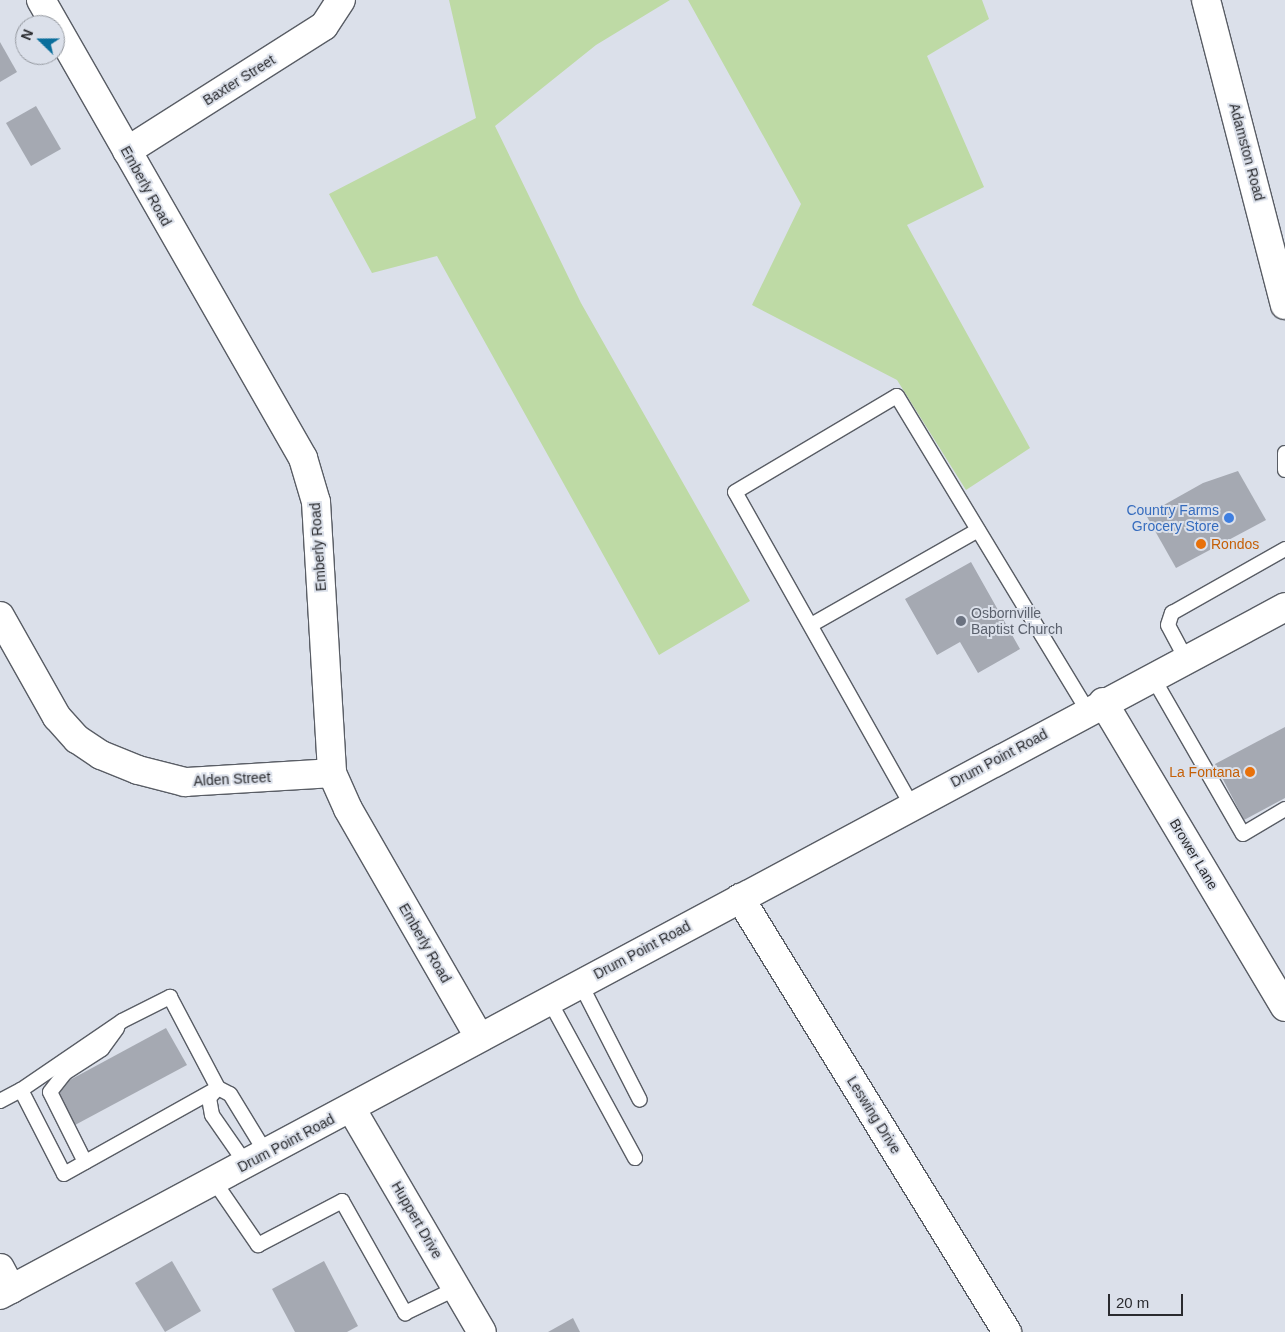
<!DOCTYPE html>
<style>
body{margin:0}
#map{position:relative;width:1285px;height:1332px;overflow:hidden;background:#dbe0ea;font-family:Arial,sans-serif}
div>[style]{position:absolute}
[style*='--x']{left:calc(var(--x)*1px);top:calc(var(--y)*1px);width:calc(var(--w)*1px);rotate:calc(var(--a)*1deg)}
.green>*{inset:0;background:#bedaa5}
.building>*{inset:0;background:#a5a9b2}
.roads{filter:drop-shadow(1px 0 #595d65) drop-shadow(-1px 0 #595d65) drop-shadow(0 1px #595d65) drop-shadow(0 -1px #595d65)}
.lane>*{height:14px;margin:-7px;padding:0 7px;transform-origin:7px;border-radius:7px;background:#fff}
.street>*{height:28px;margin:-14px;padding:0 14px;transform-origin:14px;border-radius:14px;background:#fff}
.secondary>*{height:28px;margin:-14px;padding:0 14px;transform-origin:14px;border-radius:14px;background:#fff}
.dots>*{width:14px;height:14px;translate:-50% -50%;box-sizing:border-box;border:2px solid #dbe0ea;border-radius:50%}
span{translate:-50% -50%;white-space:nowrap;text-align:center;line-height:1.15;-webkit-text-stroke:4px #dbe0ea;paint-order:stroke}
.street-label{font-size:14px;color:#2a2b2f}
.shop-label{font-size:14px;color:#366cbe}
.right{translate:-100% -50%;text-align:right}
.food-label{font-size:14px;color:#c56008}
.left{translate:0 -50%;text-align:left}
.worship-label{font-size:14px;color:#5b616d}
.north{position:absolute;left:15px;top:15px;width:50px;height:50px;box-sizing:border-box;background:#dbe0ea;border:1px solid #94989f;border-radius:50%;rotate:292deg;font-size:14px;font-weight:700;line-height:20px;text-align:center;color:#2a2b2f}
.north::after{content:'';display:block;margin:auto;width:18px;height:22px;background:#0a6e9c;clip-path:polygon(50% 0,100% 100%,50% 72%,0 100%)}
.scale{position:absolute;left:1108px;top:1294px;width:75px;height:22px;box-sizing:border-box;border:2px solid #2a2b2f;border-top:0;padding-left:6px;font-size:15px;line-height:18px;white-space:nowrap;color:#2a2b2f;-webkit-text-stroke:4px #dbe0ea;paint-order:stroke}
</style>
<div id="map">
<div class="green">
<div style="clip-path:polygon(449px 0,670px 0,596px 45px,495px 126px,581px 303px,750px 601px,659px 655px,437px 256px,372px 273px,329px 194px,476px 118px)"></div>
<div style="clip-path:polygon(688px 0,982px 0,989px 19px,927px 56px,984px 187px,907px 225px,1030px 448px,966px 490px,897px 380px,752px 305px,801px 204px)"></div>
</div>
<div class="building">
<div style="clip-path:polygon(0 42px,17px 72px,0 82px)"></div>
<div style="clip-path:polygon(36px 106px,61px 149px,31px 166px,6px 123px)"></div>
<div style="clip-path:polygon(1238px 471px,1266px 520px,1176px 568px,1146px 515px,1203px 483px)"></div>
<div style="clip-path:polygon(971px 562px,1020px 649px,978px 673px,960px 642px,937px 655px,905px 599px)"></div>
<div style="clip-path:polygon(1285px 727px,1285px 798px,1244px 820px,1215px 764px)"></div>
<div style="clip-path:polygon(166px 1028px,187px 1065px,75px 1125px,55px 1088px)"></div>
<div style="clip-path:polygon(172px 1261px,201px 1311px,165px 1332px,135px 1283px)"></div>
<div style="clip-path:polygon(324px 1261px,358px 1326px,347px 1332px,295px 1332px,272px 1289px)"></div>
<div style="clip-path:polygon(573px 1318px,580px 1332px,548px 1332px)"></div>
</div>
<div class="roads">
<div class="lane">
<div style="--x:1285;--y:453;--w:17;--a:90"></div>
<div style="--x:811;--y:625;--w:192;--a:-29.6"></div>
<div style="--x:1186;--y:659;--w:38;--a:-118"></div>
<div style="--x:1168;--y:625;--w:13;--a:-72"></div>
<div style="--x:1172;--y:613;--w:130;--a:-29.5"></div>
<div style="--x:1152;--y:676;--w:182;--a:60.1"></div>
<div style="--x:1243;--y:834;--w:49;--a:-30.8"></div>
<div style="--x:912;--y:806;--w:360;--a:-119.4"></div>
<div style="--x:735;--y:492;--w:188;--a:-30.7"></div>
<div style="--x:897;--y:396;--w:367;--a:58.8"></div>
<div style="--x:580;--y:983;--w:131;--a:62.9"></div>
<div style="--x:549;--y:1000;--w:180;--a:61.4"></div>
<div style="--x:217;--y:1089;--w:12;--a:132"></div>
<div style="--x:209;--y:1098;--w:17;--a:80"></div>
<div style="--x:212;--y:1115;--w:60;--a:55.2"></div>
<div style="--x:21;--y:1090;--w:94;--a:62.9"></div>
<div style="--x:64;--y:1174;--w:176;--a:-29.2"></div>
<div style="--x:0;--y:1101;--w:24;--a:-28"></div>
<div style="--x:21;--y:1090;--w:122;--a:-34.3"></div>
<div style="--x:122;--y:1021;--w:54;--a:-26.6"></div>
<div style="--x:170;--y:997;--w:103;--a:62.2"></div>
<div style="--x:218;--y:1088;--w:13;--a:27"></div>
<div style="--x:230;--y:1094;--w:69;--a:58.6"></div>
<div style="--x:85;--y:1162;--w:78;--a:-116.6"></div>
<div style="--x:50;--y:1092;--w:24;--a:-52"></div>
<div style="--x:65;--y:1073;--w:44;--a:-33"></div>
<div style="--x:102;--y:1049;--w:26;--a:-54"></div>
<div style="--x:214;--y:1181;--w:78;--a:55.5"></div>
<div style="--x:258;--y:1245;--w:95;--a:-27.6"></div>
<div style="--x:342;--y:1201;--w:129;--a:60.6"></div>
<div style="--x:405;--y:1313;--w:58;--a:-25.7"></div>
</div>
<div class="street">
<div style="--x:41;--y:0;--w:528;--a:60.23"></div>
<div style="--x:303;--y:458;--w:46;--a:73.5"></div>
<div style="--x:316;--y:502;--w:271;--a:86.6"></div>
<div style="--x:332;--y:773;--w:39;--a:66"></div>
<div style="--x:348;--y:809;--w:263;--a:60.1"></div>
<div style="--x:127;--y:151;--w:233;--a:-32.4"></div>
<div style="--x:324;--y:26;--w:31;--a:-57"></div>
<div style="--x:0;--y:616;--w:116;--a:60.6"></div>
<div style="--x:57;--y:717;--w:30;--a:48"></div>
<div style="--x:77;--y:739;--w:29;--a:34"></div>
<div style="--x:101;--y:755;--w:40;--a:22"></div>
<div style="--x:138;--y:770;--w:49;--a:14.3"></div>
<div style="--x:185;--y:782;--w:147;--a:-3.5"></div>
<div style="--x:1103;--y:702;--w:355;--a:59.2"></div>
<div style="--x:740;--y:898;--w:510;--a:58.4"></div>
<div style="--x:351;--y:1108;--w:259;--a:59.7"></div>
</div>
<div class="secondary">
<div style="--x:1206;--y:0;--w:315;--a:75.5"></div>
<div style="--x:0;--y:1268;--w:24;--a:62"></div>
<div style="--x:0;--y:1295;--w:1458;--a:-28.16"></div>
</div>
</div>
<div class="dots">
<div style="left:1229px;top:518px;background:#3f7fe0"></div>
<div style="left:1201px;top:544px;background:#e8710a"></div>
<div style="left:961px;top:621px;background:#6b7280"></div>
<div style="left:1250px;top:772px;background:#e8710a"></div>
</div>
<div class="street-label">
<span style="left:239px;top:80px;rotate:-32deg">Baxter Street</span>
<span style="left:1247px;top:152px;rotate:75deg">Adamston Road</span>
<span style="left:146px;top:186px;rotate:61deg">Emberly Road</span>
<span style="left:318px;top:547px;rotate:-94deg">Emberly Road</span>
<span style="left:999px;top:758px;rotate:-28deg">Drum Point Road</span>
<span style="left:232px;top:779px;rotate:-3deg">Alden Street</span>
<span style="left:1194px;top:854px;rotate:59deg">Brower Lane</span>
<span style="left:425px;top:943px;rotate:60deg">Emberly Road</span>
<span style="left:642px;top:950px;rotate:-28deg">Drum Point Road</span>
<span style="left:874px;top:1115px;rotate:58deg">Leswing Drive</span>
<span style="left:286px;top:1143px;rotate:-28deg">Drum Point Road</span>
<span style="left:417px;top:1220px;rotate:60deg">Huppert Drive</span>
</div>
<div class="shop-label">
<span class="right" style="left:1219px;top:518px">Country Farms<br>Grocery Store</span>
</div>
<div class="food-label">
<span class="left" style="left:1211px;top:544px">Rondos</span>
<span class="right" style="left:1240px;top:772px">La Fontana</span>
</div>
<div class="worship-label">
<span class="left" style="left:971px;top:621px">Osbornville<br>Baptist Church</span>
</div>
<div class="north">N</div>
<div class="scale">20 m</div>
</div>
